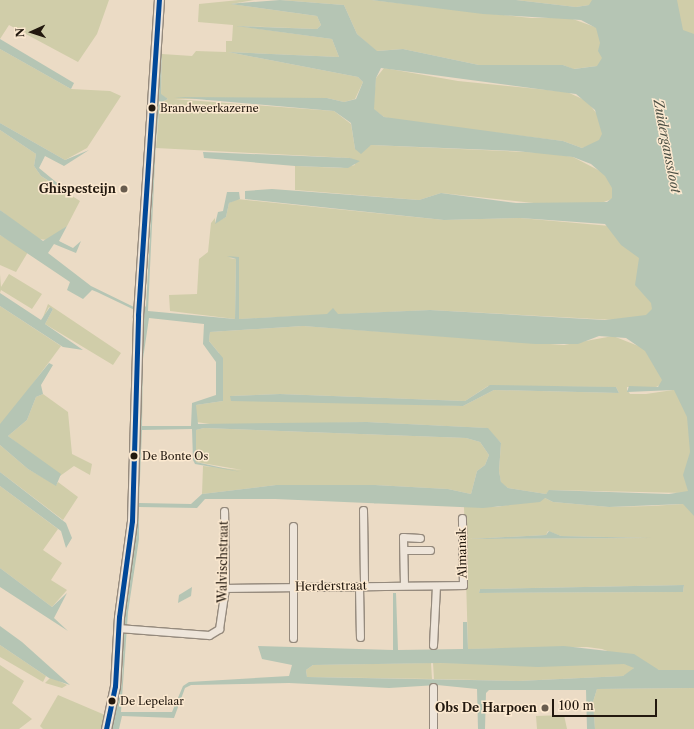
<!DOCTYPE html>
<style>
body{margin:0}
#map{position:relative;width:694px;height:729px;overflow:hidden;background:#ebdbc5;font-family:"Libre Caslon Text",serif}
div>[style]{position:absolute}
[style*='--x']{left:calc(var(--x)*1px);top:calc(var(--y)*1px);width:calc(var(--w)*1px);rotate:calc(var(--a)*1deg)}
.green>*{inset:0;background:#d0cda9}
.water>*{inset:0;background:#b5c5b4}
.roads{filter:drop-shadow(1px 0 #958a7d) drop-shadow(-1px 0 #958a7d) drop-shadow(0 1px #958a7d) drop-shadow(0 -1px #958a7d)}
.minor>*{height:7px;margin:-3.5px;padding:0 3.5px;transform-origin:3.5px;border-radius:3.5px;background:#eee5da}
.tertiary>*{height:9px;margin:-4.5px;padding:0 4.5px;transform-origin:4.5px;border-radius:4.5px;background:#eee5da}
.bus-1>*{height:5px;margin:-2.5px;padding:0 2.5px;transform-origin:2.5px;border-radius:2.5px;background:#004899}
.dots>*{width:11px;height:11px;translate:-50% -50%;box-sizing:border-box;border:2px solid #fce9d0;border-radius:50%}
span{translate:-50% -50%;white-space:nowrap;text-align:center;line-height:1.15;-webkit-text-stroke:3px #fce9d0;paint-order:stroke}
.bus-label{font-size:11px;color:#22180e}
.left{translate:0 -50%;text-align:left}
.poi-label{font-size:12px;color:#22180e;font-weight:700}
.right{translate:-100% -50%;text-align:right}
.street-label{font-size:12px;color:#22180e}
.water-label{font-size:13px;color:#4d5145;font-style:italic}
.north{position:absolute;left:12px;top:12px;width:40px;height:40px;-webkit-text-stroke:3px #fce9d0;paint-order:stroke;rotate:267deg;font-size:11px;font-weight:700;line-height:16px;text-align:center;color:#22180e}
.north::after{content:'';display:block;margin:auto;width:14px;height:18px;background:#22180e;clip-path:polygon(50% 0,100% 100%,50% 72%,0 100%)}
.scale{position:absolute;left:552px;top:699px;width:105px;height:18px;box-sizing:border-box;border:2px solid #22180e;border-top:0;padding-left:5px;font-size:12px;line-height:14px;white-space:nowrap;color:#22180e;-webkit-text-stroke:3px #fce9d0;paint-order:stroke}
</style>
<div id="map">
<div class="green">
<div style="clip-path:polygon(0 0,109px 0,97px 34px,78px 62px,9px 25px,0 39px)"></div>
<div style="clip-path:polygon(evenodd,239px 0,254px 0,231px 4px,317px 16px,321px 25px,317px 29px,238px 26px,332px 39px,339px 57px,228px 52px,358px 77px,363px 82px,355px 99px,344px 102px,327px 98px,174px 99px,334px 111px,351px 124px,355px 149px,371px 145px,547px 153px,573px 157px,600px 171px,591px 145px,582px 148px,563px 141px,400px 121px,384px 117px,373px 109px,376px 78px,384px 68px,458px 81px,567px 92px,587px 101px,600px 118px,597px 66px,573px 69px,563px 65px,479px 65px,403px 49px,376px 51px,357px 34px,344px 5px,280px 0,371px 0,531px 18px,570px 18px,595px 27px,589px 5px,576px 7px,516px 0,694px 0,694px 670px,659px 670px,602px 649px,587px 647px,468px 649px,464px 507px,497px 507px,545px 498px,553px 502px,609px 507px,651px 506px,683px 504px,685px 493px,550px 490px,546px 494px,508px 488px,501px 483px,499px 471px,501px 443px,487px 428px,367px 422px,224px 426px,196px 422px,196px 405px,223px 401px,219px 353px,209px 341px,210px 332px,303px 326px,564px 345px,613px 336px,646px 349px,615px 320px,430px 310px,239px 319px,239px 257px,229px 258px,236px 259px,235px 319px,170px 311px,169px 295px,197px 294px,199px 259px,208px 252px,211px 223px,215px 218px,215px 223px,226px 217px,229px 203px,237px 199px,444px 220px,520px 218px,610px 226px,612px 199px,601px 203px,543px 204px,441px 193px,419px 200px,295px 190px,295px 166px,341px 168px,355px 165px,350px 158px,156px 148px,160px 103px,168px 99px,161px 95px,162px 54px,192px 56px,196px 51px,226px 52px,226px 41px,232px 41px,233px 25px,198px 22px,199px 4px,239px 0,662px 384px,673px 390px,646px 394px,630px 394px,627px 390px,627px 387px,654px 388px,662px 384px,239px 0,488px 386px,616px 387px,619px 393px,494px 390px,463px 406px,230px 396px,280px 394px,465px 401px,488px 386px,239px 0,548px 531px,561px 536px,652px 538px,469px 539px,546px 535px,548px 531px,239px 0,684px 585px,683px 592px,479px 593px,480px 589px,684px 585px)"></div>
<div style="clip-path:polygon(0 49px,71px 89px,110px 91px,121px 96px,87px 148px,65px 160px,0 123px)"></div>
<div style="clip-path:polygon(0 130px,36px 154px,34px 166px,41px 176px,80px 201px,67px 226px,48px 240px,37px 239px,0 210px)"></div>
<div style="clip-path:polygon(0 235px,28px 252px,16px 272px,0 265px)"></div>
<div style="clip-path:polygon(0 274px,1px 287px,9px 274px,42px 294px,32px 309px,1px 290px,0 293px)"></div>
<div style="clip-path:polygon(48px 304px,121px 353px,113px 365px,45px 324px,53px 309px,49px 307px,42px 320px)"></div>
<div style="clip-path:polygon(0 306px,61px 346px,2px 425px,0 424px)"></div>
<div style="clip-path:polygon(43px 394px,68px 412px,72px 454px,92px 464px,90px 475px,74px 466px,60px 476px,8px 436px,27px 420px,36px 397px)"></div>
<div style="clip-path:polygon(204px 428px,466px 438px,480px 442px,489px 455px,485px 465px,477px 471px,471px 494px,448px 489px,375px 485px,276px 485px,202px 494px,203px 466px,242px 470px,196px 462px,196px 430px)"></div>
<div style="clip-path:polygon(0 445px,28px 469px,56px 485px,58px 482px,78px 497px,63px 520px,0 472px)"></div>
<div style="clip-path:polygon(0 486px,58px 529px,43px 550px,62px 563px,51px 580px,67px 590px,52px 607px,0 568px)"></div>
<div style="clip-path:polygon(0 645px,46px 676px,43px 682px,0 657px)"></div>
<div style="clip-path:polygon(431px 663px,432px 679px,307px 677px,306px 670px,313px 665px)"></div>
<div style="clip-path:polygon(433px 663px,624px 664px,633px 665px,634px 671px,623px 676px,518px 681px,434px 679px)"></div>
<div style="clip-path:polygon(0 665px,24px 681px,12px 703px,32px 719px,19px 729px,0 729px)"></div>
<div style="clip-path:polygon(51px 677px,67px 685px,62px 688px,45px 683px)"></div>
<div style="clip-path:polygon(694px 688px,694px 729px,595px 729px,593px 702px,597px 689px)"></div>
<div style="clip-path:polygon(58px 695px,105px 715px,102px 729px,43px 729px,40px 726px)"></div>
<div style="clip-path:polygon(564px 715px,567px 729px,537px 729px,536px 716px)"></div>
</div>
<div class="water">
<div style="clip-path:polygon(evenodd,163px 0,161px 94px,168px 99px,160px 103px,156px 140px,148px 311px,235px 319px,236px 259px,227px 256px,239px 257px,239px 319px,327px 314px,333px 308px,338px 314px,430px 310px,605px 320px,646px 315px,652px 309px,651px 303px,635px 285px,639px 258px,621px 245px,605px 224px,520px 218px,444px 220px,245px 199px,245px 191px,272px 189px,419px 200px,441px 193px,516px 203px,607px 202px,612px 198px,612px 188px,605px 176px,591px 164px,573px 157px,516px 151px,371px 145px,361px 154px,355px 149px,351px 123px,334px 111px,174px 97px,327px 98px,344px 102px,356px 99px,363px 82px,358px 77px,228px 52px,339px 57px,332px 39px,236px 26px,317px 29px,321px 25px,317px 16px,230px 4px,239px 3px,280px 0,344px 5px,357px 34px,377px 51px,403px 49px,479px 65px,563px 65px,574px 69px,597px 66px,602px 58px,598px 51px,600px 43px,596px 28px,581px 20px,483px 14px,371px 0,516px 0,576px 7px,589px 5px,592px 0,677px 0,683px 30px,694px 34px,694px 516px,683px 504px,609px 507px,553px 502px,545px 498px,540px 502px,483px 508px,275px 499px,205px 499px,197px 508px,139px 507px,139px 539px,128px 612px,121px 712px,172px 712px,183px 686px,189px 682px,289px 676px,292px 665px,262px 659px,258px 646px,393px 650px,393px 593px,396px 593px,398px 650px,463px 649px,463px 622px,467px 622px,468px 649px,564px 646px,634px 654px,659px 670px,694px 670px,694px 688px,597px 689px,593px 702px,595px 729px,587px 729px,586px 690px,489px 690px,486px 693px,485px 729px,478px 729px,477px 689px,437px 685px,389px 688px,289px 683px,191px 685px,185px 688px,174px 718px,122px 716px,119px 729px,111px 729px,122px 683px,124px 621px,135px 539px,143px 314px,97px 292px,92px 290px,83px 299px,67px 290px,70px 282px,0 235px,0 210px,43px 241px,67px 226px,59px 241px,73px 248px,81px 241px,76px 253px,54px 244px,48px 253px,91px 286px,136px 308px,142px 310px,146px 306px,163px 0,381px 68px,576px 94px,595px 110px,602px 134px,599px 140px,582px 148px,563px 141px,384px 117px,374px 109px,376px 78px,381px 68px,163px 0,149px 318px,204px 324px,203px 344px,216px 362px,216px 395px,192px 403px,191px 426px,142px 426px,143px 359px,149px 318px,163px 0,303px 326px,535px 344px,578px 344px,599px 336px,626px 338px,645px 351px,662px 380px,658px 387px,629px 386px,627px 392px,674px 390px,687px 417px,690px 452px,683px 475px,688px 491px,669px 494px,549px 490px,546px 494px,508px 488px,501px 482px,499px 471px,501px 443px,488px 428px,367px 422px,198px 424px,196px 405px,223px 401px,223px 358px,209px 341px,210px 332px,303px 326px,163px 0,204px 428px,466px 438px,480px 442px,489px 455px,485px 465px,477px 471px,471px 494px,448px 489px,375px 485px,276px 485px,202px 494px,191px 504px,139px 503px,142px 430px,192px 429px,193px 460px,195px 464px,241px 472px,196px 462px,196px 430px,204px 428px,163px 0,441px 663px,538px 667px,624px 664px,634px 668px,623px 676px,518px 681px,307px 677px,306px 670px,313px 665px,441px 663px)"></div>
<div style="clip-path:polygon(0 39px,74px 83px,71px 89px,0 49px)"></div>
<div style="clip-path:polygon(0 123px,65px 160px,89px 150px,64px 166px,45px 156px,39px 168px,73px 196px,41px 176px,34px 166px,36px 154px,0 130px)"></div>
<div style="clip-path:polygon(203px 152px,350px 158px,360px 161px,348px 168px,295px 166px,204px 158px)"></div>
<div style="clip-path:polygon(227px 192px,239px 192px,240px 199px,229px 203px,226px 217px,215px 224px,218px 212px,223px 211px)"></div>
<div style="clip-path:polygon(0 293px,41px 320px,50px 307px,53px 309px,45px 324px,83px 350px,63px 347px,0 306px)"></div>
<div style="clip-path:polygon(49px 363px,53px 365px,41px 385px,43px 394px,36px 397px,27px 420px,8px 436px,61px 474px,56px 486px,28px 469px,0 445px,0 424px)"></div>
<div style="clip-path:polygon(490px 385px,616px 387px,619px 393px,494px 390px,463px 406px,231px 401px,230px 396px,280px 394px,465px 401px)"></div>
<div style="clip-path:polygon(0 472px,66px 523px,72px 538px,66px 548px,61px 531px,0 486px)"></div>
<div style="clip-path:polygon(549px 531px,561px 536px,652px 538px,469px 539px,546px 535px)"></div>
<div style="clip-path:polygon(0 568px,52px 607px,67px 593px,54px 618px,68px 631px,0 587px)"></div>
<div style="clip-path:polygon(684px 585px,683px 592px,479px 593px,480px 589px)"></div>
<div style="clip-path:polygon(192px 587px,191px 596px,178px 603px,179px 595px)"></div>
<div style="clip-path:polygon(0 626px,22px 642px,70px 685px,49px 678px,0 645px)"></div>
</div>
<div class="roads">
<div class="minor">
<div style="--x:363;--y:510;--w:76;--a:89.2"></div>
<div style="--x:404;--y:550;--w:26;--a:0"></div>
<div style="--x:404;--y:585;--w:48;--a:-91.2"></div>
<div style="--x:403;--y:537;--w:17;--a:3"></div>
<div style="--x:359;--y:586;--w:51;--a:88.9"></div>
<div style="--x:225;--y:588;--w:238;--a:-0.7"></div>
<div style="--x:463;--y:585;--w:67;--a:-90.9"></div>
<div style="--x:118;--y:628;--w:91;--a:4.4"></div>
<div style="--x:209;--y:635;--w:12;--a:-31"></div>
<div style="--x:219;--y:629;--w:41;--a:-81.7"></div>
<div style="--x:225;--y:588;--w:77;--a:-90.7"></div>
<div style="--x:293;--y:638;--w:112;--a:-90"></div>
<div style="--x:433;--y:645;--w:59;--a:-87.1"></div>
<div style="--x:433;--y:687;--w:42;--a:90"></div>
</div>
<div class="tertiary">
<div style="--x:106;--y:729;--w:44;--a:-78.2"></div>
<div style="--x:115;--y:686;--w:69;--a:-86.7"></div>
<div style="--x:119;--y:617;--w:97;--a:-82.3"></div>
<div style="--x:132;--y:521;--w:206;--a:-88.3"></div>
<div style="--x:138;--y:315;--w:316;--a:-86.2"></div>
</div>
</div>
<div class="bus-1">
<div style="--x:106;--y:729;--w:44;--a:-78.2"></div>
<div style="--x:115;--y:686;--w:69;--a:-86.7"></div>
<div style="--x:119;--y:617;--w:97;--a:-82.3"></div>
<div style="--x:132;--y:521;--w:206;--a:-88.3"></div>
<div style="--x:138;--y:315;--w:316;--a:-86.2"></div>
</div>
<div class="dots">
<div style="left:152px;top:108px;background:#22180e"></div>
<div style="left:124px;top:189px;background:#685c4e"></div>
<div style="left:134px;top:456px;background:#22180e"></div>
<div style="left:112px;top:701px;background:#22180e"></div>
<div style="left:545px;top:708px;background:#685c4e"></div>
</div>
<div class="bus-label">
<span class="left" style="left:160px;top:108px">Brandweerkazerne</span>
<span class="left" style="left:142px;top:456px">De Bonte Os</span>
<span class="left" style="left:120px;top:701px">De Lepelaar</span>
</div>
<div class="poi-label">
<span class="right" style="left:116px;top:189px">Ghispesteijn</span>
<span class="right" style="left:537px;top:708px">Obs De Harpoen</span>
</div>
<div class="street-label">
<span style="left:462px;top:553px;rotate:-91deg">Almanak</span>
<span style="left:223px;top:562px;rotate:-89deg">Walvischstraat</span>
<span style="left:331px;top:586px;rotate:-1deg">Herderstraat</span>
</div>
<div class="water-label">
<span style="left:667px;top:146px;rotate:79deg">Zuiderganssloot</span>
</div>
<div class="north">N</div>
<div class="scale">100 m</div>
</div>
